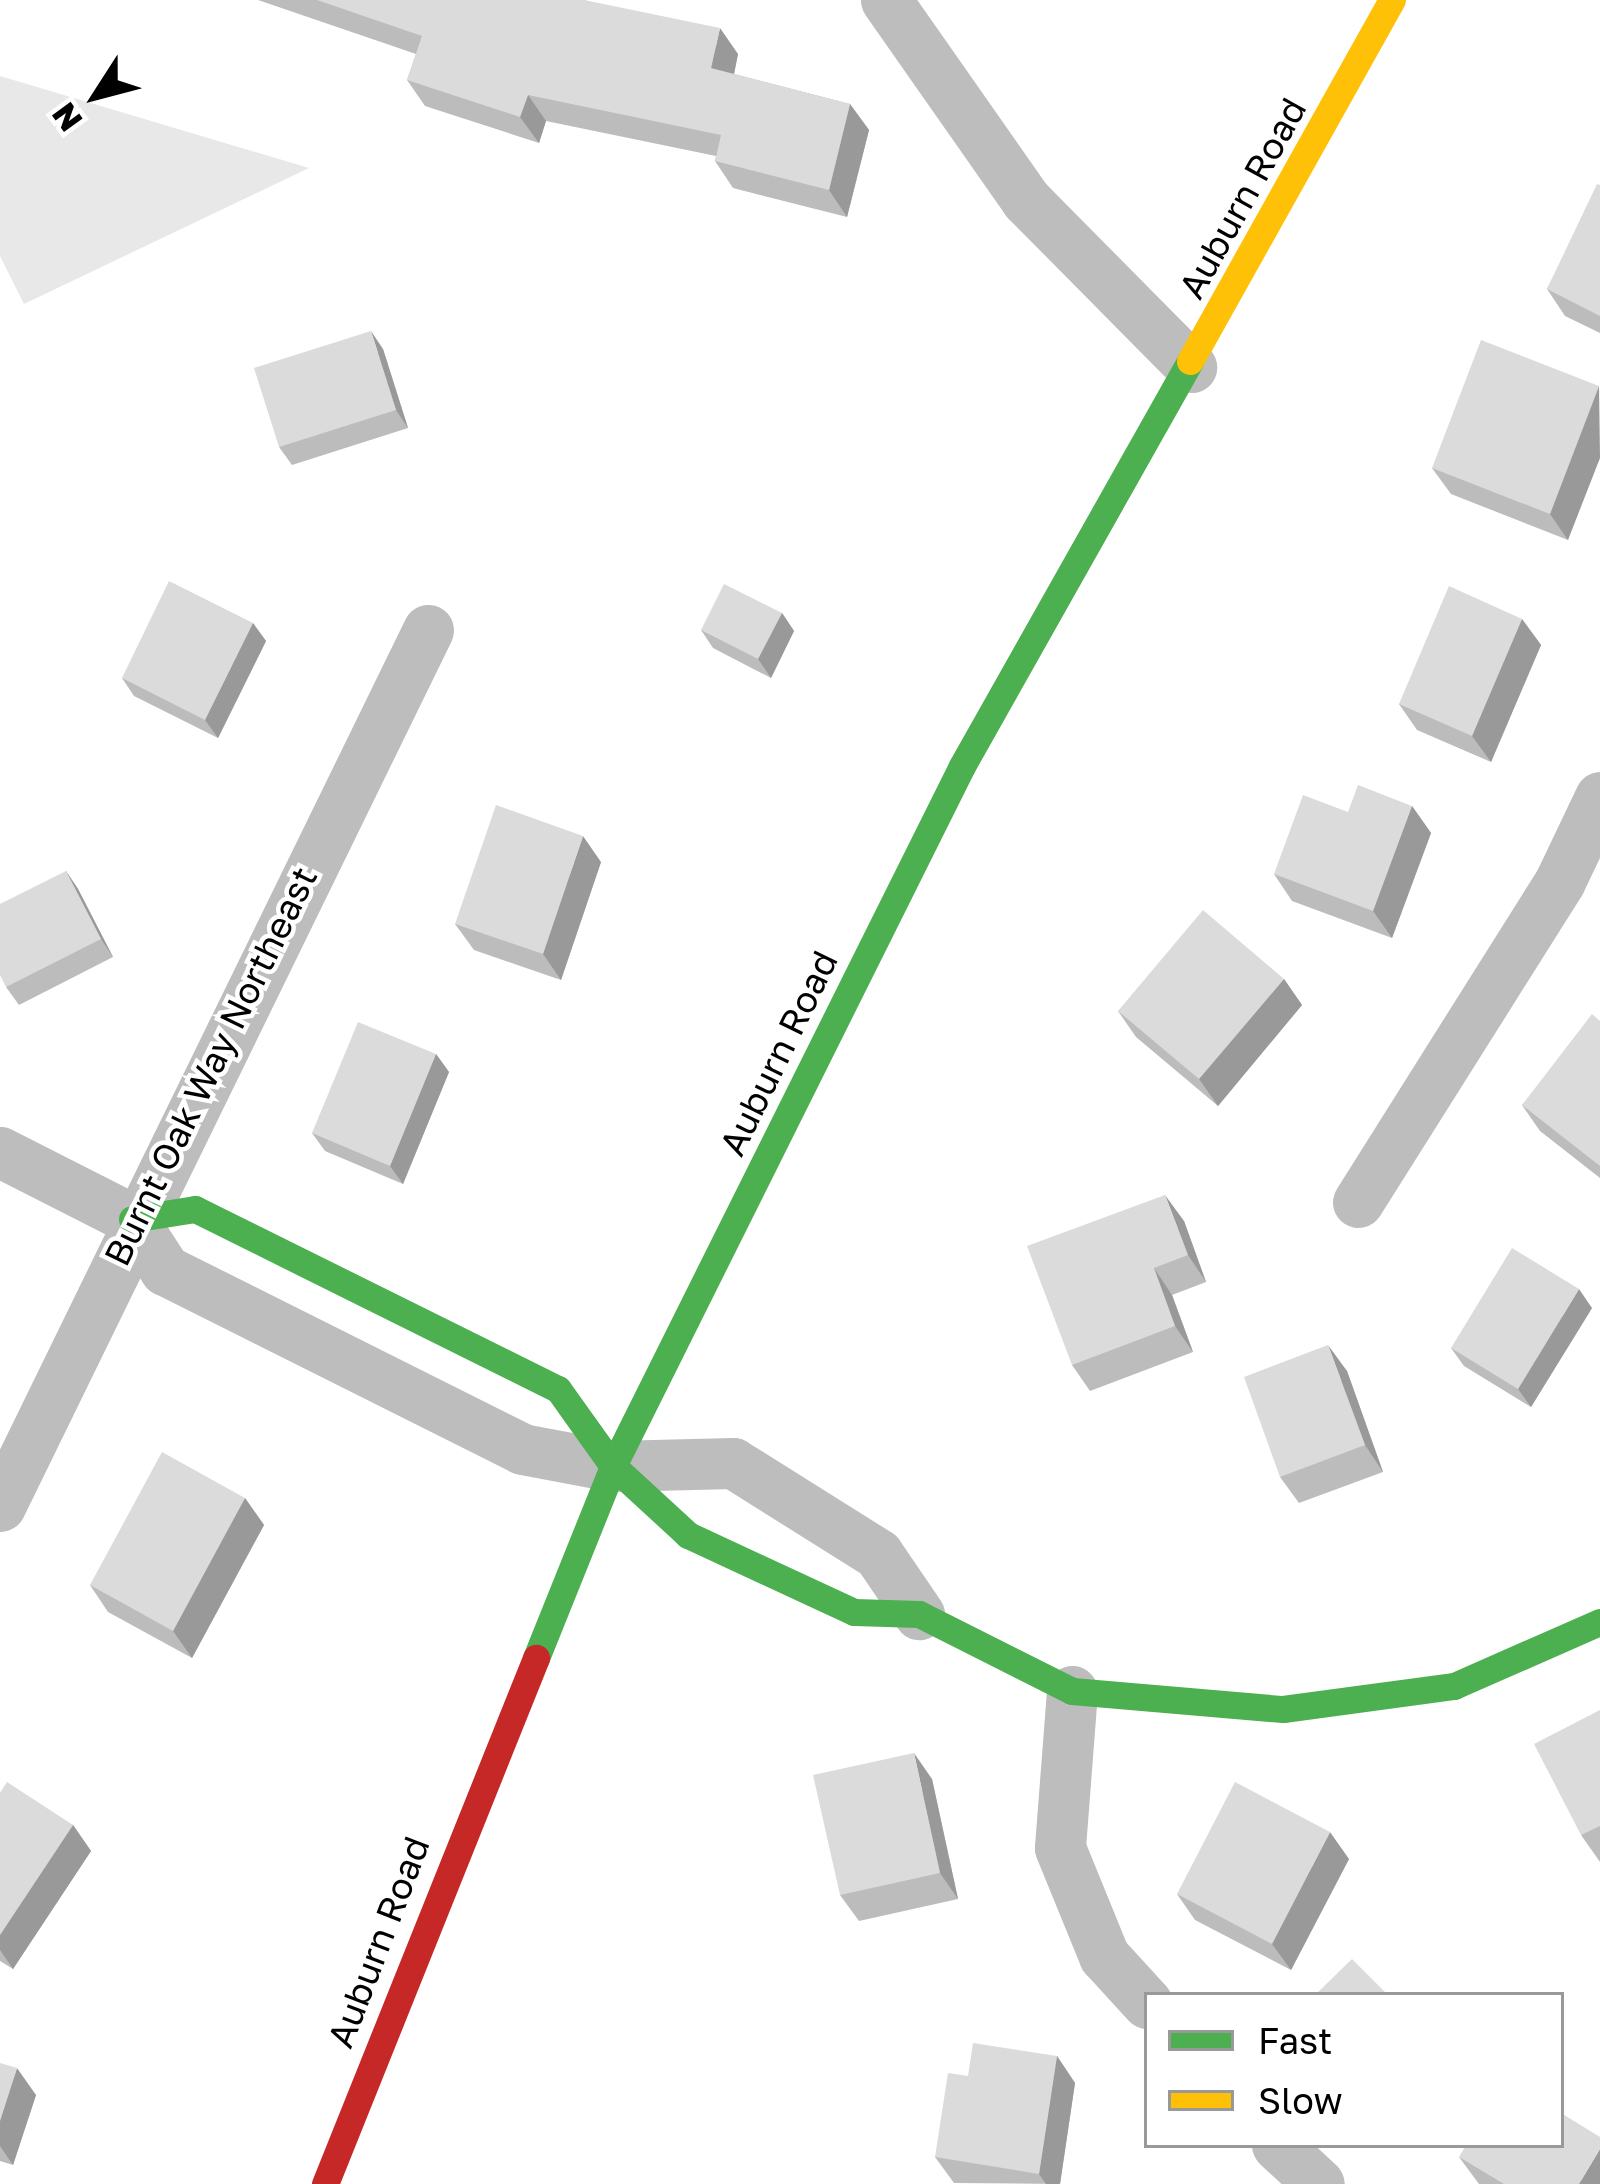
<!DOCTYPE html>
<style>
body{margin:0}
#map{position:relative;width:1600px;height:2184px;overflow:hidden;background:#fff;font-family:"Golos Text",sans-serif}
div>[style]{position:absolute}
[style*='--x']{left:calc(var(--x)*1px);top:calc(var(--y)*1px);width:calc(var(--w)*1px);rotate:calc(var(--a)*1deg)}
.green>*{inset:0;background:#e8e8e8}
.street>*{height:51px;margin:-25.5px;padding:0 25.5px;transform-origin:25.5px;border-radius:25.5px;background:#bdbdbd}
.fast>*{height:27px;margin:-13.5px;padding:0 13.5px;transform-origin:13.5px;border-radius:13.5px;background:#4caf50}
.slow>*{height:27px;margin:-13.5px;padding:0 13.5px;transform-origin:13.5px;border-radius:13.5px;background:#ffc107}
.jam>*{height:27px;margin:-13.5px;padding:0 13.5px;transform-origin:13.5px;border-radius:13.5px;background:#c62828}
.wall>*{inset:0;background:#bcbcbc}
.shaded-wall>*{inset:0;background:#999}
.building>*{inset:0;background:#dbdbdb}
span{translate:-50% -50%;white-space:nowrap;text-align:center;line-height:1.15;-webkit-text-stroke:9px #fff;paint-order:stroke}
.street-label{font-size:36px;color:#000}
.legend{position:absolute;left:1144px;top:1992px;width:420px;height:156px;box-sizing:border-box;background:#fff;border:3px solid #999;margin:0;padding:15px 21px;list-style:none;font-size:36px;color:#000}
.legend li{display:flex;align-items:center;gap:24px;height:60px}
.legend b{width:60px;border:3px solid #999}
.north{position:absolute;left:36px;top:36px;width:120px;height:120px;-webkit-text-stroke:9px #fff;paint-order:stroke;rotate:234deg;font-size:33px;font-weight:700;line-height:48px;text-align:center;color:#000}
.north::after{content:'';display:block;margin:auto;width:42px;height:54px;background:#000;clip-path:polygon(50% 0,100% 100%,50% 72%,0 100%)}
</style>
<div id="map">
<div class="green">
<div style="clip-path:polygon(0 76px,309px 168px,24px 304px,0 256px)"></div>
</div>
<div class="street">
<div style="--x:886;--y:0;--w:244;--a:55"></div>
<div style="--x:1026;--y:200;--w:235;--a:45.3"></div>
<div style="--x:0;--y:1152;--w:148;--a:26.9"></div>
<div style="--x:132;--y:1219;--w:61;--a:57.1"></div>
<div style="--x:165;--y:1270;--w:399;--a:26.6"></div>
<div style="--x:522;--y:1449;--w:93;--a:10.6"></div>
<div style="--x:613;--y:1466;--w:120;--a:-1.4"></div>
<div style="--x:733;--y:1463;--w:171;--a:32.1"></div>
<div style="--x:878;--y:1554;--w:73;--a:55.7"></div>
<div style="--x:1358;--y:1202;--w:379;--a:-57.8"></div>
<div style="--x:1560;--y:881;--w:93;--a:-64.5"></div>
<div style="--x:0;--y:1506;--w:975;--a:-63.96"></div>
<div style="--x:1072;--y:1691;--w:157;--a:94.4"></div>
<div style="--x:1060;--y:1848;--w:117;--a:67.8"></div>
<div style="--x:1104;--y:1956;--w:64;--a:47.5"></div>
<div style="--x:1277;--y:2145;--w:57;--a:42.9"></div>
</div>
<div class="fast">
<div style="--x:132;--y:1219;--w:64;--a:-9"></div>
<div style="--x:195;--y:1209;--w:405;--a:26.4"></div>
<div style="--x:558;--y:1389;--w:95;--a:54.5"></div>
<div style="--x:613;--y:1466;--w:102;--a:42.6"></div>
<div style="--x:688;--y:1535;--w:183;--a:24.9"></div>
<div style="--x:854;--y:1612;--w:65;--a:1.8"></div>
<div style="--x:919;--y:1614;--w:171;--a:26.7"></div>
<div style="--x:1072;--y:1691;--w:212;--a:4.9"></div>
<div style="--x:1283;--y:1709;--w:173;--a:-7.7"></div>
<div style="--x:1454;--y:1686;--w:159;--a:-23.7"></div>
<div style="--x:536;--y:1658;--w:207;--a:-68.1"></div>
<div style="--x:613;--y:1466;--w:782;--a:-63.5"></div>
<div style="--x:962;--y:766;--w:465;--a:-60.6"></div>
</div>
<div class="slow">
<div style="--x:1190;--y:361;--w:414;--a:-60.8"></div>
</div>
<div class="jam">
<div style="--x:325;--y:2184;--w:567;--a:-68.14"></div>
</div>
<div class="wall">
<div style="clip-path:polygon(258px 0,584px 0,738px 54px,734px 74px,850px 104px,869px 130px,847px 217px,733px 188px,715px 161px,716px 156px,546px 121px,539px 143px,425px 106px,407px 80px,416px 54px)"></div>
<div style="clip-path:polygon(1600px 185px,1600px 333px,1565px 316px,1547px 289px)"></div>
<div style="clip-path:polygon(383px 349px,408px 428px,292px 465px,279px 447px)"></div>
<div style="clip-path:polygon(1599px 386px,1568px 540px,1451px 494px,1432px 468px)"></div>
<div style="clip-path:polygon(782px 613px,794px 631px,771px 678px,713px 648px,701px 630px)"></div>
<div style="clip-path:polygon(1522px 619px,1541px 645px,1491px 762px,1417px 730px,1399px 704px)"></div>
<div style="clip-path:polygon(253px 623px,266px 641px,218px 738px,134px 696px,122px 678px)"></div>
<div style="clip-path:polygon(1412px 806px,1431px 833px,1392px 938px,1292px 901px,1274px 874px,1348px 812px)"></div>
<div style="clip-path:polygon(601px 862px,561px 980px,474px 950px,455px 924px)"></div>
<div style="clip-path:polygon(66px 871px,78px 889px,113px 957px,19px 1005px,6px 987px)"></div>
<div style="clip-path:polygon(1284px 979px,1302px 1005px,1218px 1106px,1136px 1037px,1118px 1011px)"></div>
<div style="clip-path:polygon(1600px 1021px,1600px 1178px,1540px 1131px,1522px 1105px)"></div>
<div style="clip-path:polygon(436px 1054px,449px 1072px,403px 1184px,325px 1151px,312px 1133px)"></div>
<div style="clip-path:polygon(1184px 1221px,1206px 1282px,1172px 1295px,1193px 1352px,1090px 1391px,1072px 1365px)"></div>
<div style="clip-path:polygon(1592px 1308px,1531px 1407px,1464px 1366px,1451px 1348px)"></div>
<div style="clip-path:polygon(1347px 1371px,1383px 1472px,1299px 1503px,1280px 1477px)"></div>
<div style="clip-path:polygon(245px 1498px,264px 1525px,192px 1658px,108px 1612px,90px 1585px)"></div>
<div style="clip-path:polygon(1600px 1710px,1600px 1862px,1581px 1835px)"></div>
<div style="clip-path:polygon(932px 1779px,958px 1899px,859px 1921px,840px 1895px)"></div>
<div style="clip-path:polygon(0 1793px,73px 1825px,91px 1851px,13px 1969px,0 1961px)"></div>
<div style="clip-path:polygon(1349px 1859px,1291px 1970px,1195px 1920px,1177px 1894px)"></div>
<div style="clip-path:polygon(1057px 2056px,1075px 2083px,1060px 2184px,954px 2183px,935px 2157px,968px 2076px)"></div>
<div style="clip-path:polygon(0 2063px,36px 2095px,13px 2165px,0 2161px)"></div>
<div style="clip-path:polygon(1459px 2157px,1600px 2184px,1479px 2184px)"></div>
</div>
<div class="shaded-wall">
<div style="clip-path:polygon(720px 28px,738px 54px,730px 94px,711px 68px)"></div>
<div style="clip-path:polygon(528px 95px,546px 121px,539px 143px,520px 117px)"></div>
<div style="clip-path:polygon(850px 104px,869px 130px,847px 217px,829px 190px)"></div>
<div style="clip-path:polygon(371px 331px,383px 349px,408px 428px,396px 410px)"></div>
<div style="clip-path:polygon(1599px 386px,1600px 458px,1568px 540px,1550px 514px)"></div>
<div style="clip-path:polygon(782px 613px,794px 631px,771px 678px,758px 659px)"></div>
<div style="clip-path:polygon(1522px 619px,1541px 645px,1491px 762px,1472px 736px)"></div>
<div style="clip-path:polygon(253px 623px,266px 641px,218px 738px,205px 720px)"></div>
<div style="clip-path:polygon(1412px 806px,1431px 833px,1392px 938px,1373px 911px)"></div>
<div style="clip-path:polygon(583px 836px,601px 862px,561px 980px,543px 954px)"></div>
<div style="clip-path:polygon(66px 871px,78px 889px,113px 957px,101px 939px)"></div>
<div style="clip-path:polygon(1284px 979px,1302px 1005px,1218px 1106px,1199px 1079px)"></div>
<div style="clip-path:polygon(436px 1054px,449px 1072px,403px 1184px,390px 1166px)"></div>
<div style="clip-path:polygon(1165px 1195px,1184px 1221px,1206px 1282px,1188px 1255px)"></div>
<div style="clip-path:polygon(1154px 1268px,1172px 1295px,1193px 1352px,1175px 1326px)"></div>
<div style="clip-path:polygon(1579px 1289px,1592px 1308px,1531px 1407px,1518px 1389px)"></div>
<div style="clip-path:polygon(1328px 1345px,1347px 1371px,1383px 1472px,1365px 1445px)"></div>
<div style="clip-path:polygon(245px 1498px,264px 1525px,192px 1658px,173px 1631px)"></div>
<div style="clip-path:polygon(914px 1753px,932px 1779px,958px 1899px,940px 1873px)"></div>
<div style="clip-path:polygon(73px 1825px,91px 1851px,13px 1969px,0 1950px,0 1935px)"></div>
<div style="clip-path:polygon(1330px 1832px,1349px 1859px,1291px 1970px,1272px 1944px)"></div>
<div style="clip-path:polygon(1057px 2056px,1075px 2083px,1060px 2184px,1046px 2184px,1039px 2174px)"></div>
<div style="clip-path:polygon(17px 2068px,36px 2095px,13px 2165px,0 2146px,0 2121px)"></div>
<div style="clip-path:polygon(1600px 2149px,1600px 2184px,1579px 2184px)"></div>
</div>
<div class="building">
<div style="clip-path:polygon(317px 0,584px 0,720px 28px,711px 68px,850px 104px,829px 190px,715px 161px,721px 135px,528px 95px,520px 117px,407px 80px,422px 36px)"></div>
<div style="clip-path:polygon(1597px 184px,1600px 185px,1600px 316px,1547px 289px)"></div>
<div style="clip-path:polygon(371px 331px,396px 410px,279px 447px,254px 368px)"></div>
<div style="clip-path:polygon(1481px 340px,1599px 386px,1550px 514px,1432px 468px)"></div>
<div style="clip-path:polygon(169px 581px,253px 623px,205px 720px,122px 678px)"></div>
<div style="clip-path:polygon(724px 584px,782px 613px,758px 659px,701px 630px)"></div>
<div style="clip-path:polygon(1449px 586px,1522px 619px,1472px 736px,1399px 704px)"></div>
<div style="clip-path:polygon(1358px 785px,1412px 806px,1373px 911px,1274px 874px,1303px 795px,1348px 812px)"></div>
<div style="clip-path:polygon(496px 805px,583px 836px,543px 954px,455px 924px)"></div>
<div style="clip-path:polygon(66px 871px,101px 939px,6px 987px,0 975px,0 904px)"></div>
<div style="clip-path:polygon(1203px 910px,1284px 979px,1199px 1079px,1118px 1011px)"></div>
<div style="clip-path:polygon(1592px 1014px,1600px 1021px,1600px 1166px,1522px 1105px)"></div>
<div style="clip-path:polygon(358px 1022px,436px 1054px,390px 1166px,312px 1133px)"></div>
<div style="clip-path:polygon(1165px 1195px,1188px 1255px,1154px 1268px,1175px 1326px,1072px 1365px,1027px 1246px)"></div>
<div style="clip-path:polygon(1512px 1248px,1579px 1289px,1518px 1389px,1451px 1348px)"></div>
<div style="clip-path:polygon(1328px 1345px,1365px 1445px,1280px 1477px,1244px 1377px)"></div>
<div style="clip-path:polygon(162px 1452px,245px 1498px,173px 1631px,90px 1585px)"></div>
<div style="clip-path:polygon(1600px 1710px,1600px 1826px,1581px 1835px,1534px 1744px)"></div>
<div style="clip-path:polygon(914px 1753px,940px 1873px,840px 1895px,813px 1775px)"></div>
<div style="clip-path:polygon(7px 1782px,73px 1825px,0 1935px,0 1793px)"></div>
<div style="clip-path:polygon(1235px 1782px,1330px 1832px,1272px 1944px,1177px 1894px)"></div>
<div style="clip-path:polygon(1352px 1959px,1388px 1995px,1315px 1995px)"></div>
<div style="clip-path:polygon(973px 2043px,1057px 2056px,1039px 2174px,935px 2157px,948px 2073px,968px 2076px)"></div>
<div style="clip-path:polygon(0 2063px,17px 2068px,0 2121px)"></div>
<div style="clip-path:polygon(1561px 2113px,1600px 2137px,1600px 2149px,1579px 2184px,1504px 2184px,1459px 2157px,1466px 2145px,1561px 2145px)"></div>
</div>
<div class="street-label">
<span style="left:1242px;top:198px;rotate:-61deg">Auburn Road</span>
<span style="left:778px;top:1053px;rotate:-64deg">Auburn Road</span>
<span style="left:210px;top:1066px;rotate:-64deg">Burnt Oak Way Northeast</span>
<span style="left:378px;top:1942px;rotate:-69deg">Auburn Road</span>
</div>
<ul class="legend">
<li><b style="height:15px;background:#4caf50"></b>Fast</li>
<li><b style="height:15px;background:#ffc107"></b>Slow</li>
</ul>
<div class="north">N</div>
</div>
